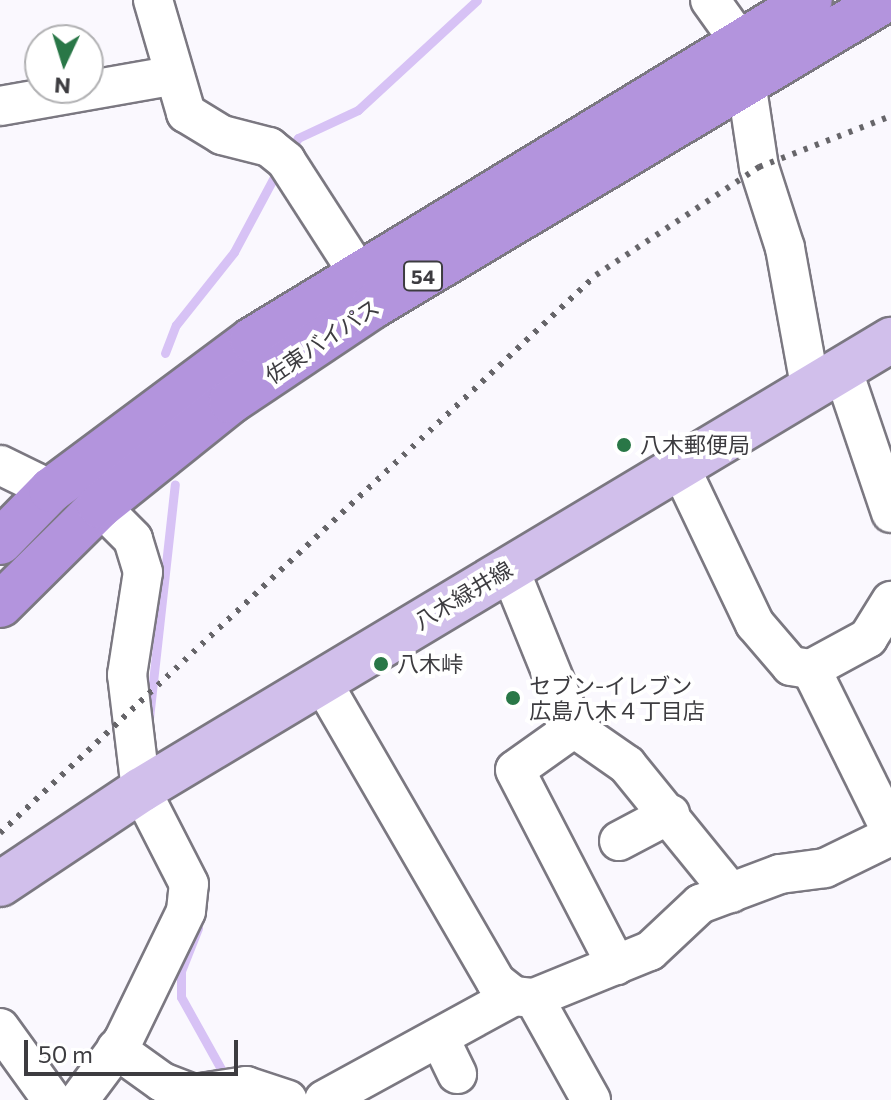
<!DOCTYPE html>
<meta charset="utf-8">
<style>
body{margin:0}
#map{position:relative;width:891px;height:1100px;overflow:hidden;background:#faf8fe;font-family:Commissioner,"Noto Sans JP",sans-serif}
div>[style]{position:absolute}
[style*='--x']{left:calc(var(--x)*1px);top:calc(var(--y)*1px);width:calc(var(--w)*1px);rotate:calc(var(--a)*1deg)}
.stream>*{height:9px;margin:-4.5px;padding:0 4.5px;transform-origin:4.5px;border-radius:4.5px;background:#d7c2f5}
.roads{filter:drop-shadow(2px 0 #7b7881) drop-shadow(-2px 0 #7b7881) drop-shadow(0 2px #7b7881) drop-shadow(0 -2px #7b7881)}
.minor>*{height:38px;margin:-19px;padding:0 19px;transform-origin:19px;border-radius:19px;background:#fff}
.major>*{height:44px;margin:-22px;padding:0 22px;transform-origin:22px;border-radius:22px;background:#d1bfeb}
.highway>*{height:44px;margin:-22px;padding:0 22px;transform-origin:22px;border-radius:22px;background:#b394dd}
.rail>*{height:6px;margin-top:-3px;transform-origin:0;background:repeating-linear-gradient(90deg,#666569 0 4px,transparent 0 12px)}
.dots>*{width:22px;height:22px;translate:-50% -50%;box-sizing:border-box;border:4px solid #fff;border-radius:50%}
span{translate:-50% -50%;white-space:nowrap;text-align:center;line-height:1.15;-webkit-text-stroke:8px #fff;paint-order:stroke}
.shield-label span{padding:2px 6px;background:#fff;border:2px solid;border-radius:6px;-webkit-text-stroke-width:0}
.shield-label{font-size:20px;color:#3d3c40;font-weight:700}
.street-label{font-size:22px;color:#3d3c40}
.poi-label{font-size:22px;color:#3d3c40}
.left{translate:0 -50%;text-align:left}
.north{position:absolute;left:24px;top:24px;width:80px;height:80px;box-sizing:border-box;background:#fff;border:2px solid #b1b1b3;border-radius:50%;rotate:184deg;font-size:22px;font-weight:700;line-height:32px;text-align:center;color:#3d3c40}
.north::after{content:'';display:block;margin:auto;width:28px;height:36px;background:#297747;clip-path:polygon(50% 0,100% 100%,50% 72%,0 100%)}
.scale{position:absolute;left:24px;top:1040px;width:214px;height:36px;box-sizing:border-box;border:4px solid #3d3c40;border-top:0;padding-left:10px;font-size:24px;line-height:28px;white-space:nowrap;color:#3d3c40;-webkit-text-stroke:6px #fff;paint-order:stroke}
</style>
<div id="map">
<div class="stream">
<div style="--x:288;--y:154;--w:19;--a:-58"></div>
<div style="--x:298;--y:138;--w:66;--a:-25"></div>
<div style="--x:358;--y:110;--w:162;--a:-42.7"></div>
<div style="--x:165;--y:353;--w:30;--a:-69"></div>
<div style="--x:176;--y:325;--w:93;--a:-51.5"></div>
<div style="--x:234;--y:252;--w:98;--a:-61.9"></div>
<div style="--x:149;--y:718;--w:235;--a:-83.7"></div>
<div style="--x:198;--y:928;--w:46;--a:111.6"></div>
<div style="--x:181;--y:971;--w:26;--a:90"></div>
<div style="--x:181;--y:997;--w:93;--a:60.9"></div>
</div>
<div class="roads">
<div class="minor">
<div style="--x:153;--y:0;--w:118;--a:73.7"></div>
<div style="--x:186;--y:113;--w:42;--a:31.4"></div>
<div style="--x:222;--y:135;--w:49;--a:14.3"></div>
<div style="--x:269;--y:147;--w:22;--a:39"></div>
<div style="--x:286;--y:161;--w:131;--a:57.2"></div>
<div style="--x:710;--y:0;--w:52;--a:54.5"></div>
<div style="--x:740;--y:42;--w:126;--a:81.4"></div>
<div style="--x:759;--y:167;--w:85;--a:72.2"></div>
<div style="--x:785;--y:248;--w:140;--a:79.7"></div>
<div style="--x:0;--y:106;--w:174;--a:-10"></div>
<div style="--x:842;--y:368;--w:153;--a:71.3"></div>
<div style="--x:0;--y:465;--w:57;--a:26.1"></div>
<div style="--x:679;--y:465;--w:176;--a:64.5"></div>
<div style="--x:755;--y:624;--w:55;--a:49.4"></div>
<div style="--x:791;--y:666;--w:20;--a:9"></div>
<div style="--x:811;--y:669;--w:65;--a:-28.5"></div>
<div style="--x:868;--y:638;--w:44;--a:-58.1"></div>
<div style="--x:509;--y:568;--w:173;--a:67.9"></div>
<div style="--x:574;--y:728;--w:65;--a:34.9"></div>
<div style="--x:627;--y:765;--w:165;--a:50.9"></div>
<div style="--x:811;--y:669;--w:181;--a:63.7"></div>
<div style="--x:321;--y:680;--w:349;--a:59.9"></div>
<div style="--x:496;--y:982;--w:23;--a:38"></div>
<div style="--x:514;--y:996;--w:20;--a:6"></div>
<div style="--x:534;--y:998;--w:125;--a:-22.1"></div>
<div style="--x:650;--y:951;--w:69;--a:-43.2"></div>
<div style="--x:700;--y:904;--w:85;--a:-20.6"></div>
<div style="--x:780;--y:874;--w:45;--a:-7.6"></div>
<div style="--x:825;--y:868;--w:73;--a:-25.9"></div>
<div style="--x:574;--y:728;--w:72;--a:144.6"></div>
<div style="--x:515;--y:770;--w:220;--a:62.6"></div>
<div style="--x:619;--y:841;--w:58;--a:-27.9"></div>
<div style="--x:534;--y:998;--w:117;--a:60.8"></div>
<div style="--x:0;--y:1028;--w:89;--a:54.2"></div>
<div style="--x:440;--y:1039;--w:39;--a:64"></div>
<div style="--x:116;--y:1049;--w:57;--a:35.7"></div>
<div style="--x:162;--y:1082;--w:34;--a:21"></div>
<div style="--x:194;--y:1094;--w:53;--a:-8.7"></div>
<div style="--x:246;--y:1086;--w:44;--a:18.4"></div>
<div style="--x:79;--y:1100;--w:74;--a:-53.3"></div>
<div style="--x:123;--y:1041;--w:144;--a:-64.1"></div>
<div style="--x:186;--y:911;--w:27;--a:-84"></div>
<div style="--x:189;--y:884;--w:106;--a:-117.1"></div>
<div style="--x:141;--y:790;--w:116;--a:-96.9"></div>
<div style="--x:127;--y:675;--w:104;--a:-81.2"></div>
<div style="--x:143;--y:572;--w:34;--a:-107"></div>
<div style="--x:133;--y:539;--w:47;--a:-135"></div>
<div style="--x:324;--y:1100;--w:217;--a:-28.7"></div>
</div>
<div class="major">
<div style="--x:0;--y:884;--w:169;--a:-33.7"></div>
<div style="--x:141;--y:790;--w:875;--a:-30.96"></div>
</div>
<div class="highway">
<div style="--x:0;--y:542;--w:73;--a:-45.6"></div>
<div style="--x:51;--y:490;--w:251;--a:-36.7"></div>
<div style="--x:252;--y:340;--w:653;--a:-31.35"></div>
<div style="--x:0;--y:605;--w:141;--a:-44.7"></div>
<div style="--x:100;--y:506;--w:168;--a:-38.7"></div>
<div style="--x:231;--y:401;--w:171;--a:-33.8"></div>
<div style="--x:373;--y:306;--w:596;--a:-30.86"></div>
</div>
</div>
<div class="rail">
<div style="--x:0;--y:833;--w:816;--a:-43.11"></div>
<div style="--x:596;--y:275;--w:196;--a:-33.5"></div>
<div style="--x:759;--y:167;--w:142;--a:-21.1"></div>
</div>
<div class="dots">
<div style="left:624px;top:445px;background:#297747"></div>
<div style="left:381px;top:664px;background:#297747"></div>
<div style="left:513px;top:698px;background:#297747"></div>
</div>
<div class="shield-label">
<span style="left:423px;top:276px">54</span>
</div>
<div class="street-label">
<span style="left:322px;top:341px;rotate:-34deg">佐東バイパス</span>
<span style="left:463px;top:595px;rotate:-31deg">八木緑井線</span>
</div>
<div class="poi-label">
<span class="left" style="left:640px;top:445px">八木郵便局</span>
<span class="left" style="left:397px;top:664px">八木峠</span>
<span class="left" style="left:529px;top:698px">セブン‐イレブン<br>広島八木４丁目店</span>
</div>
<div class="north">N</div>
<div class="scale">50 m</div>
</div>
